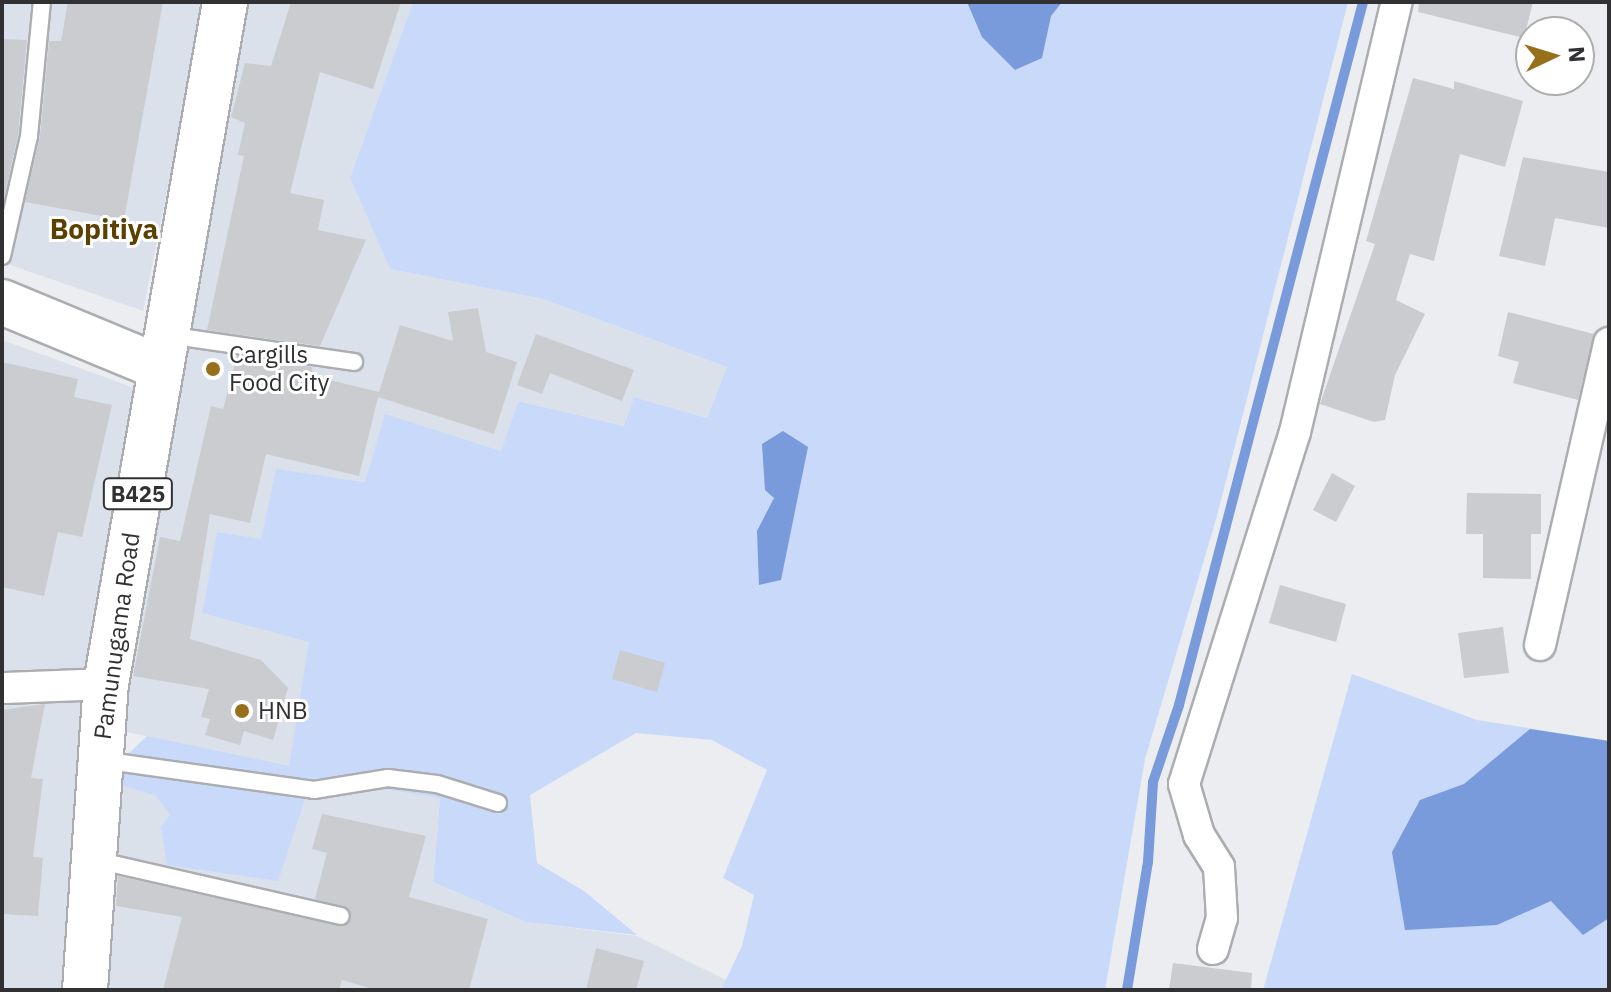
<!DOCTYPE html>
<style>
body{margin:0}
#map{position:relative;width:1611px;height:992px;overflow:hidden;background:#ebedf1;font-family:"IBM Plex Sans",sans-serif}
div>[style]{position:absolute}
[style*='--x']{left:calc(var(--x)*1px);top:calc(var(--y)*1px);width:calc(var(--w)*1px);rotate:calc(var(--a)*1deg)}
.built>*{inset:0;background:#dbe1eb}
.green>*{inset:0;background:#c8d9f9}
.water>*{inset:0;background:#799bdb}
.stream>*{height:10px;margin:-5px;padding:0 5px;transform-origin:5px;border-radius:5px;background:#799bdb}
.building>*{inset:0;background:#cacccf}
.roads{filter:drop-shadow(2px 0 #abadb1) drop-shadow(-2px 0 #abadb1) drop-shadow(0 2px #abadb1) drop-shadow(0 -2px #abadb1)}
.lane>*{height:16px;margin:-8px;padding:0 8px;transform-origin:8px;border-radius:8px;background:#fff}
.street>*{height:30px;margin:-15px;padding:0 15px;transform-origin:15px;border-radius:15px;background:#fff}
.primary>*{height:44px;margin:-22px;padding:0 22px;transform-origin:22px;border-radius:22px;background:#fff}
.dots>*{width:22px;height:22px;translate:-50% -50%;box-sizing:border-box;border:4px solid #fff;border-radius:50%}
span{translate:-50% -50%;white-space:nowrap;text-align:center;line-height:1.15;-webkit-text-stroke:6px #fff;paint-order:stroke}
.shield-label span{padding:2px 6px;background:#fff;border:2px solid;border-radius:6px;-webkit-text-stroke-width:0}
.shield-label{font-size:22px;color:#313133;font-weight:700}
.poi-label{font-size:24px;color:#313133}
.left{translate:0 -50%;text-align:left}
.street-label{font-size:24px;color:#313133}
.quarter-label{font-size:28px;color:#5b4101;font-weight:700}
.frame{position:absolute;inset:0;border:4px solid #313133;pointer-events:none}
.north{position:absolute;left:1515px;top:16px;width:80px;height:80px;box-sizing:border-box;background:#fff;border:2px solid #adadad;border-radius:50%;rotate:86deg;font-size:22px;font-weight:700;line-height:32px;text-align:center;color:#313133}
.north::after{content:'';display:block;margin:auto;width:28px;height:36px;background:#96701a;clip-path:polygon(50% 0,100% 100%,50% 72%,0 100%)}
</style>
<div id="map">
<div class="built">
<div style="clip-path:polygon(2px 2px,205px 2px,143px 311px,2px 262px)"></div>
<div style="clip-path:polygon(248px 2px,413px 2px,350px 178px,390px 269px,543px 299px,727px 367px,707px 418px,634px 397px,624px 426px,518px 401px,501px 451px,385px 415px,366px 482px,276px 470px,261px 540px,217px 533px,202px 613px,310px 641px,289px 767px,117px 730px)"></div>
<div style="clip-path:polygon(2px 340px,135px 388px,86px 670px,66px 990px,2px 990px)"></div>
<div style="clip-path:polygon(311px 778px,440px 798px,433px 882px,526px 922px,637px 936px,726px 980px,721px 990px,101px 990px,117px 784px,156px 796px,170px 815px)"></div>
</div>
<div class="green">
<div style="clip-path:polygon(413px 2px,1348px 2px,1217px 516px,1145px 759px,1105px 990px,721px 990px,742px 946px,754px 895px,723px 878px,767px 770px,712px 740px,636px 733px,530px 795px,537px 863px,584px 891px,637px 935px,526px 922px,433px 882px,440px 798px,312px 778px,278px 881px,167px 865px,161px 827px,170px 815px,156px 796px,117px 784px,124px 758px,147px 736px,289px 766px,309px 642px,202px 613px,217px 532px,261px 539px,276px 469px,365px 482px,385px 414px,501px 451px,518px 401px,624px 426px,634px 397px,707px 418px,727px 367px,543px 299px,390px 269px,350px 178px)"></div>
<div style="clip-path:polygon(1352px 674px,1477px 720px,1609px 741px,1609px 990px,1263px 990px)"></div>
</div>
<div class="water">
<div style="clip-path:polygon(967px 2px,1062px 2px,1051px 16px,1042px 58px,1015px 70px,982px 37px)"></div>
<div style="clip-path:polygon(783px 431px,808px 447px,781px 580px,759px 585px,757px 531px,774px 498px,765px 490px,762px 444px)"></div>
<div style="clip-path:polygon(1530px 729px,1609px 741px,1609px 918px,1583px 935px,1551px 901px,1497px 925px,1405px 930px,1392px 852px,1420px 800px,1464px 784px)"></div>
</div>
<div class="stream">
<div style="--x:1127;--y:990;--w:130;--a:-80.7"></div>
<div style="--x:1148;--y:862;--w:80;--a:-86.4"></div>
<div style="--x:1153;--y:782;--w:81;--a:-71.3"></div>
<div style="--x:1179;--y:705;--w:727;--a:-75.33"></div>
</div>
<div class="building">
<div style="clip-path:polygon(68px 2px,163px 2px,124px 220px,25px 202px,40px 137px,49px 41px,61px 41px)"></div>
<div style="clip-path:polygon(291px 2px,401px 2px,373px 89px,320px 72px,290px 193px,324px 200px,318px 230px,366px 240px,320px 346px,207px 330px,244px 156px,238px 155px,245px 123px,231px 117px,245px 63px,271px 66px)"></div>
<div style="clip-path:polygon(1419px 2px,1533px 2px,1524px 38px,1418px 12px)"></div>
<div style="clip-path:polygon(2px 39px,27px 40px,18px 134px,4px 198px)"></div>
<div style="clip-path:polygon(1413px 78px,1454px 89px,1454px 81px,1523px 101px,1505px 167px,1460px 154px,1434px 261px,1410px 254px,1396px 300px,1425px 314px,1395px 375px,1385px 420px,1374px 422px,1320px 404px,1375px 244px,1366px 241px)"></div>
<div style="clip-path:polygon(1523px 157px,1609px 172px,1609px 228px,1555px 218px,1545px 266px,1499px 256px)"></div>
<div style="clip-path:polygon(478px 308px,486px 352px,517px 362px,494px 434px,378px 397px,359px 476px,266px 454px,250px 523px,210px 514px,190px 639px,261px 660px,288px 688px,273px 740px,244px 731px,240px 745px,205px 735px,210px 719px,201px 717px,209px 689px,133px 676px,160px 537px,180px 541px,211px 406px,223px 409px,237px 356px,312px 367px,313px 376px,379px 392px,400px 325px,453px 341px,448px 312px)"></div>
<div style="clip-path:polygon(1508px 312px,1594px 334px,1578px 400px,1513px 383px,1519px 362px,1498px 356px)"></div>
<div style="clip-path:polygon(536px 334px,634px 370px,622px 401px,550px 373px,542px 394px,517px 385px)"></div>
<div style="clip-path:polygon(2px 362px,78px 379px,74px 397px,112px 405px,82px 537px,58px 532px,44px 596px,2px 587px)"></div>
<div style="clip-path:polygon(1332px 473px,1355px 486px,1336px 522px,1313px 510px)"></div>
<div style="clip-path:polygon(1467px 493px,1541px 494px,1541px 534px,1531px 534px,1531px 579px,1483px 578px,1483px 534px,1466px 534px)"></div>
<div style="clip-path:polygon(1280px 585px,1346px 604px,1336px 642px,1269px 623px)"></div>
<div style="clip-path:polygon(1503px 627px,1509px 673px,1464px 678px,1458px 633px)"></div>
<div style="clip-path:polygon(620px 650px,665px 663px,657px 692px,612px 679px)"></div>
<div style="clip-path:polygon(45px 704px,31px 778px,43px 779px,33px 857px,43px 858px,38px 916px,2px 914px,2px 710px)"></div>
<div style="clip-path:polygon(322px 814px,426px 836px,409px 897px,488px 919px,469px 990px,376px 990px,342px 980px,339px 990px,163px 990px,182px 917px,116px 906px,118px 876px,343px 927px,351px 919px,349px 909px,315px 899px,327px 853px,312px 849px)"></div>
<div style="clip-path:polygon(596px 948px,644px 961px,636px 990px,586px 990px)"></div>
<div style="clip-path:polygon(1173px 963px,1252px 973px,1251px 990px,1169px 990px)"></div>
</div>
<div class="roads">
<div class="lane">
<div style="--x:2;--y:256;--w:123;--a:-77.3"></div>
<div style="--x:29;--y:136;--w:135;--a:-84.5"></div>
<div style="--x:167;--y:335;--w:189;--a:8.2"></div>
<div style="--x:101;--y:760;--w:215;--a:8"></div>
<div style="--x:314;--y:790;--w:75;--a:-9.2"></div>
<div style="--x:388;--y:778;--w:49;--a:7"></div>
<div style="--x:437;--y:784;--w:64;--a:17.3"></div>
<div style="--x:96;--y:860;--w:251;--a:12.9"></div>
</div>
<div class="street">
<div style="--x:1540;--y:645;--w:310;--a:-77.1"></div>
<div style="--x:2;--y:688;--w:104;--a:-2.2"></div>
<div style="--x:1213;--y:949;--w:32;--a:-74"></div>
<div style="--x:1222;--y:918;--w:51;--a:-93.4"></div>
<div style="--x:1219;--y:867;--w:38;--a:-122"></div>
<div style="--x:1199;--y:835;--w:53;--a:-106.4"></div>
<div style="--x:1184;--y:784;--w:369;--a:-72.5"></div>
<div style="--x:1295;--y:432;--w:442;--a:-76.7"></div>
</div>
<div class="primary">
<div style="--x:2;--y:302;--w:170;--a:22.5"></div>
<div style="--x:85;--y:990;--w:307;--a:-86.1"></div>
<div style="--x:106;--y:684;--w:692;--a:-80.1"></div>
</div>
</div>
<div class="dots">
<div style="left:213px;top:369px;background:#96701a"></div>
<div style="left:242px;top:711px;background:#96701a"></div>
</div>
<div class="shield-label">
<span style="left:138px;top:494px">B425</span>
</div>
<div class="poi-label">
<span class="left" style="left:229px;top:369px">Cargills<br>Food City</span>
<span class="left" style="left:258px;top:711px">HNB</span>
</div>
<div class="street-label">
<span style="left:117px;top:636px;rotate:-82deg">Pamunugama Road</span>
</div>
<div class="quarter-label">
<span style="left:104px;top:229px">Bopitiya</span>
</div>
<div class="frame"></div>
<div class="north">N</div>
</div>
